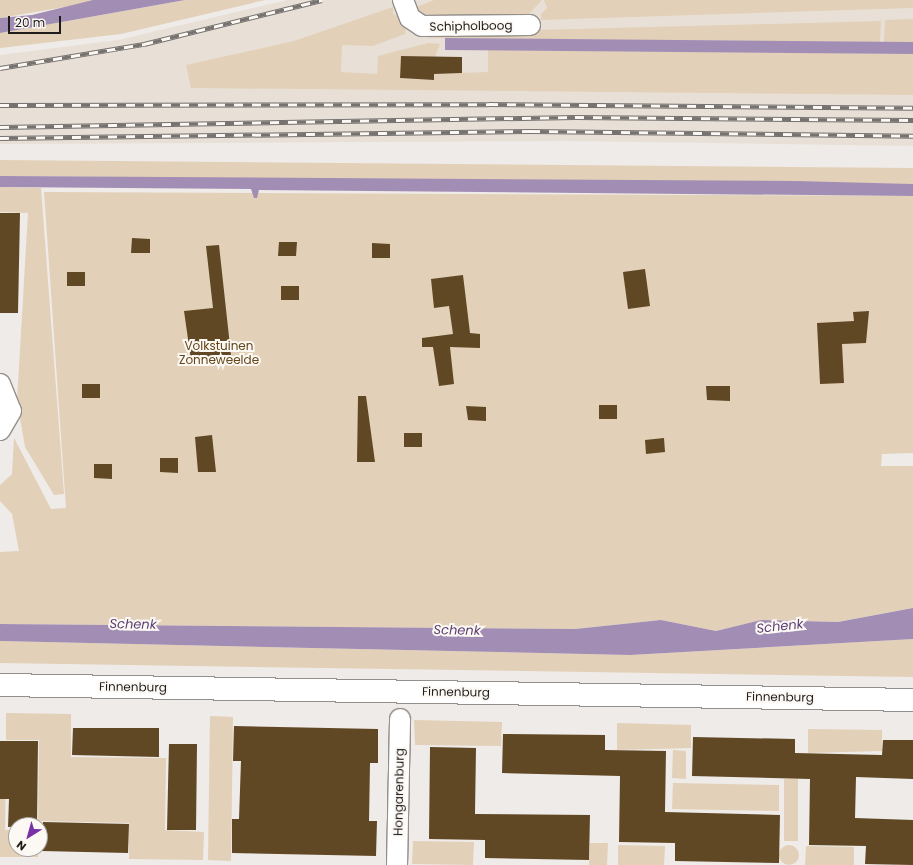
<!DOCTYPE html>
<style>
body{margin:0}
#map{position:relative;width:913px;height:865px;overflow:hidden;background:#eeebe8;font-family:Poppins,sans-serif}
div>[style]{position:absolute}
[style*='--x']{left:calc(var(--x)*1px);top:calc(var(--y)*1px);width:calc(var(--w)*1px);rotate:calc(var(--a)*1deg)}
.built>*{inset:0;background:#e8e0d6}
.green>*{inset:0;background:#e3d0b8}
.round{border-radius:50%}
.water>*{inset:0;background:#a28db4}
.building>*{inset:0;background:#614825}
.roads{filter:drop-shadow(1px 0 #928f8c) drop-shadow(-1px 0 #928f8c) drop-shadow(0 1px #928f8c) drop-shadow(0 -1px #928f8c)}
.street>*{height:20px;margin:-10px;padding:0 10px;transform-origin:10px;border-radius:10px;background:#fff}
.secondary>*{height:22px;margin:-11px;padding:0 11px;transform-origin:11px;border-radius:11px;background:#fff}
.rail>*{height:4.5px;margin-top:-2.25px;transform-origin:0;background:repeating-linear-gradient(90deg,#fcf9f5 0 9px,#757270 0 18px);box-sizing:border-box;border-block:1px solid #757270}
span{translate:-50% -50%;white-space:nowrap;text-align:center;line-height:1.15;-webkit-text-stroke:4px #fcf9f5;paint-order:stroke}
.street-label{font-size:12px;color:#1e1c1b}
.park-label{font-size:12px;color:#644619}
.water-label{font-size:13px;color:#5a3c71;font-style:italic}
.north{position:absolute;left:8px;top:817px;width:40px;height:40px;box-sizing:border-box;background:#fcf9f5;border:1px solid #a3a19e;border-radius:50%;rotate:217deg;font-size:11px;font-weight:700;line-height:16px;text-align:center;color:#1e1c1b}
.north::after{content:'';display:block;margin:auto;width:14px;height:18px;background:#7832a5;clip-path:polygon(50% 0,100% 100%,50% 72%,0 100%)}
.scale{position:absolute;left:8px;top:16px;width:53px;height:18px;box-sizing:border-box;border:2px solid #1e1c1b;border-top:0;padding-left:5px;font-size:12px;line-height:14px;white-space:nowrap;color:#1e1c1b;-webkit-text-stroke:3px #fcf9f5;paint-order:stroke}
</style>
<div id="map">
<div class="built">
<div style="clip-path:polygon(287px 0,913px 0,913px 146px,564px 141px,0 144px,0 55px,118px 40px)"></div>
</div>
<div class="green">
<div style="clip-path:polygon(0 0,93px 0,94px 2px,0 18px)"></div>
<div style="clip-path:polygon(185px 0,265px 0,121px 34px,0 48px,0 33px)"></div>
<div style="clip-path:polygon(434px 0,542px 0,528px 15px,425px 20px,412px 9px)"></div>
<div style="clip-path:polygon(544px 0,913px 0,913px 8px,541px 20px,541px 14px,547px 8px)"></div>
<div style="clip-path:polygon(393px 7px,393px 14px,403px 18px,406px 26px,405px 34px,373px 46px,342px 45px,341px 72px,377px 74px,378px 56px,428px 43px,440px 44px,435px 57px,401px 56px,400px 78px,433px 80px,434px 74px,488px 72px,488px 50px,913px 54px,913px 95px,191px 88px,186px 65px,294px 41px)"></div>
<div style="clip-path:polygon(913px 19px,913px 42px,884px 42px,885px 20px)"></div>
<div style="clip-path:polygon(881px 21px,880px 42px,427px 38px,427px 33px)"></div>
<div style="clip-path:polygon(0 160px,913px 168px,913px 184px,0 176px)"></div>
<div style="clip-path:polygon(0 187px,41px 188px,64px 494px,54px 495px,25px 447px,17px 401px,28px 213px,0 212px)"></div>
<div style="clip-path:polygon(44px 192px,913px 196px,913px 453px,882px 454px,881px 466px,913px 466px,913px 608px,838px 622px,761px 620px,716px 631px,661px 620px,575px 629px,0 624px,0 552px,19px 551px,12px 514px,0 501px,0 485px,12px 474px,14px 438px,51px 509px,66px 508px)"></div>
<div style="clip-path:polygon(913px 639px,913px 677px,0 663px,0 641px,630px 655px)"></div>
<div style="clip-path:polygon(6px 713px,71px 714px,71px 757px,166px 758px,165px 830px,204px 832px,203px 860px,129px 859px,129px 823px,38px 821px,39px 740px,6px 740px)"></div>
<div style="clip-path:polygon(210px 716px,233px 717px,231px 861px,208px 860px)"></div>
<div style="clip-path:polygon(414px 720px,502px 722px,501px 746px,415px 745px)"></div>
<div style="clip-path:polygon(617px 723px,691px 725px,691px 748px,617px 750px)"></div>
<div style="clip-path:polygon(808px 729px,882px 730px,882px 751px,808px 753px)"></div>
<div style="clip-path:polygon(673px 750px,686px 751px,686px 779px,672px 778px)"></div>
<div style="clip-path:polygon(0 756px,6px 756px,5px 830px,16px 830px,16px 849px,38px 849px,38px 857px,0 857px)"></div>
<div style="clip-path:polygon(784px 779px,798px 779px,798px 841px,784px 841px)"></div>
<div style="clip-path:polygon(673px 783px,779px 785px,779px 811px,672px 809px)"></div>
<div style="clip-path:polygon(413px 841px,474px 842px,473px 865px,412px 864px)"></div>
<div style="clip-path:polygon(590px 843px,608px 843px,607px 865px,589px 865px)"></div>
<div class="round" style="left:779px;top:845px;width:20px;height:20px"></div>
<div style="clip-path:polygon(618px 845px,665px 846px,664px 865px,618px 865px)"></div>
<div style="clip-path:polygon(806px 846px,854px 847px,854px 865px,805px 865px)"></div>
</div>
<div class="water">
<div style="clip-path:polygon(93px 0,185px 0,0 33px,0 18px,32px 15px)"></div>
<div style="clip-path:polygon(445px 38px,913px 42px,913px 54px,445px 50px)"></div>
<div style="clip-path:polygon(0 176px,795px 181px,913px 184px,913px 196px,259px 190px,257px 198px,254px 198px,251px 189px,0 187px)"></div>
<div style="clip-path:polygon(913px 608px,913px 639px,630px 655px,0 641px,0 624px,575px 629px,661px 620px,716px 631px,761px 620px,838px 622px)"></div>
</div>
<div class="building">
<div style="clip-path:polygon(401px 56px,462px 57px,462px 73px,434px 74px,434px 80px,400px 78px)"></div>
<div style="clip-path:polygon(0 213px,20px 213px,18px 313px,0 313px)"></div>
<div style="clip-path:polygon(132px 238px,150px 239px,150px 253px,131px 253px)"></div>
<div style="clip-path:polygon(279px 242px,297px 242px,296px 256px,278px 256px)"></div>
<div style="clip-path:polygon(372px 243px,390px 244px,390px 258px,372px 258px)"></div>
<div style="clip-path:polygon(219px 245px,231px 355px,191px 360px,184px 311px,213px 308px,206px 246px)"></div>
<div style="clip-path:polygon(645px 269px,650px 306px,628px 309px,623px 272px)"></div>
<div style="clip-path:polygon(67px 272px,85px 272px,85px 286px,67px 286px)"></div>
<div style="clip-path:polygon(463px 275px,470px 333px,480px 334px,480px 348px,450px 347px,454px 384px,439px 386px,433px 347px,422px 347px,422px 338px,453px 334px,449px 306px,434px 308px,431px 279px)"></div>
<div style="clip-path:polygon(281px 286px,299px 286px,299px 300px,281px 300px)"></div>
<div style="clip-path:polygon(869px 311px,866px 343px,842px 344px,844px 383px,820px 384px,817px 323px,854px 321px,853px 312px)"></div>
<div style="clip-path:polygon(82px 384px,100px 384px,100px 398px,82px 398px)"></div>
<div style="clip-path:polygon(706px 386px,730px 386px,730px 401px,707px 400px)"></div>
<div style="clip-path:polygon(358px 396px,366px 396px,375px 462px,357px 462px)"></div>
<div style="clip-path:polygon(599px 405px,617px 405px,617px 419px,599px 419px)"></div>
<div style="clip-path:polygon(466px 406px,486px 407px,486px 421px,468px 420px)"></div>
<div style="clip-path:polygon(404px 433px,422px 433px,422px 447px,404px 447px)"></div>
<div style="clip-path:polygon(212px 435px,216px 472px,198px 472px,195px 437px)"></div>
<div style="clip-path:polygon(664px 438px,665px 452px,646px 454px,645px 440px)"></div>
<div style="clip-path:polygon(160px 458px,178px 458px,178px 473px,160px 472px)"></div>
<div style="clip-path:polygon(94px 464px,112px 464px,112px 479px,94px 478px)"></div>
<div style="clip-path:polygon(234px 726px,378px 729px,378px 763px,370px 763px,369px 821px,377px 821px,376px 856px,232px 853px,232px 819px,239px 819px,241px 761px,233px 761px)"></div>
<div style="clip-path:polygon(73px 728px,159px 728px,159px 757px,72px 755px)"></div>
<div style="clip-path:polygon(503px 734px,605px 735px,605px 750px,666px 751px,665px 812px,780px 815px,779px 863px,675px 861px,675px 843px,619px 842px,620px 776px,502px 773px)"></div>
<div style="clip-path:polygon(693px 737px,795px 739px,795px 753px,882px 755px,883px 740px,913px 740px,913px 779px,856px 777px,855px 818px,913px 820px,913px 865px,865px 864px,866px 846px,809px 845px,810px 779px,692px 776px)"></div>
<div style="clip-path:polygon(0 741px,38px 741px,37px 825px,8px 827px,9px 799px,0 799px)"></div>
<div style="clip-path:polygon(169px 744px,197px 744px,196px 830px,167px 830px)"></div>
<div style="clip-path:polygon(430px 747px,476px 748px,475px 814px,590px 815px,589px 860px,485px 858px,485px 840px,429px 839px)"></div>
<div style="clip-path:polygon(43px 822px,129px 824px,128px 853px,42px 851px)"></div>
</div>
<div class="roads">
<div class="street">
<div style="--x:403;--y:0;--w:19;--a:69"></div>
<div style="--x:410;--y:18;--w:14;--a:34"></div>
<div style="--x:422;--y:26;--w:108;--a:-0.5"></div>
<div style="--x:0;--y:384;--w:29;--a:68"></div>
<div style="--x:11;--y:411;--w:22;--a:120"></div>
<div style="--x:397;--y:865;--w:146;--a:-88.8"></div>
</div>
<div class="secondary">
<div style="--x:0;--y:685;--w:913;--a:0.94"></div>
</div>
</div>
<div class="rail">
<div style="--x:0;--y:68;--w:146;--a:-9.5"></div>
<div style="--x:144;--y:44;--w:183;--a:-13.9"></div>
<div style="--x:0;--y:105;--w:489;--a:-0.1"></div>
<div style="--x:489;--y:104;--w:424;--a:0.5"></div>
<div style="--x:0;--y:127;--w:575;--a:-1"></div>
<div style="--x:575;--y:117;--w:338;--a:0.5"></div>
<div style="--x:0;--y:138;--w:531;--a:-0.76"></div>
<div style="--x:531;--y:131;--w:382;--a:0.7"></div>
</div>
<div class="street-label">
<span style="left:471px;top:26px;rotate:-1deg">Schipholboog</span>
<span style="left:133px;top:687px;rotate:1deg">Finnenburg</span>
<span style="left:456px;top:692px;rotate:1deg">Finnenburg</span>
<span style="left:780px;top:697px;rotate:1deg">Finnenburg</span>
<span style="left:399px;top:792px;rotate:-89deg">Hongarenburg</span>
</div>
<div class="park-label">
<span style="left:219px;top:353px">Volkstuinen<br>Zonneweelde</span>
</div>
<div class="water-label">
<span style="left:133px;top:625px;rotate:1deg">Schenk</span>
<span style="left:780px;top:627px;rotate:-6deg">Schenk</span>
<span style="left:457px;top:631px;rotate:1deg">Schenk</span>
</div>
<div class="north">N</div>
<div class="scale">20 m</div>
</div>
